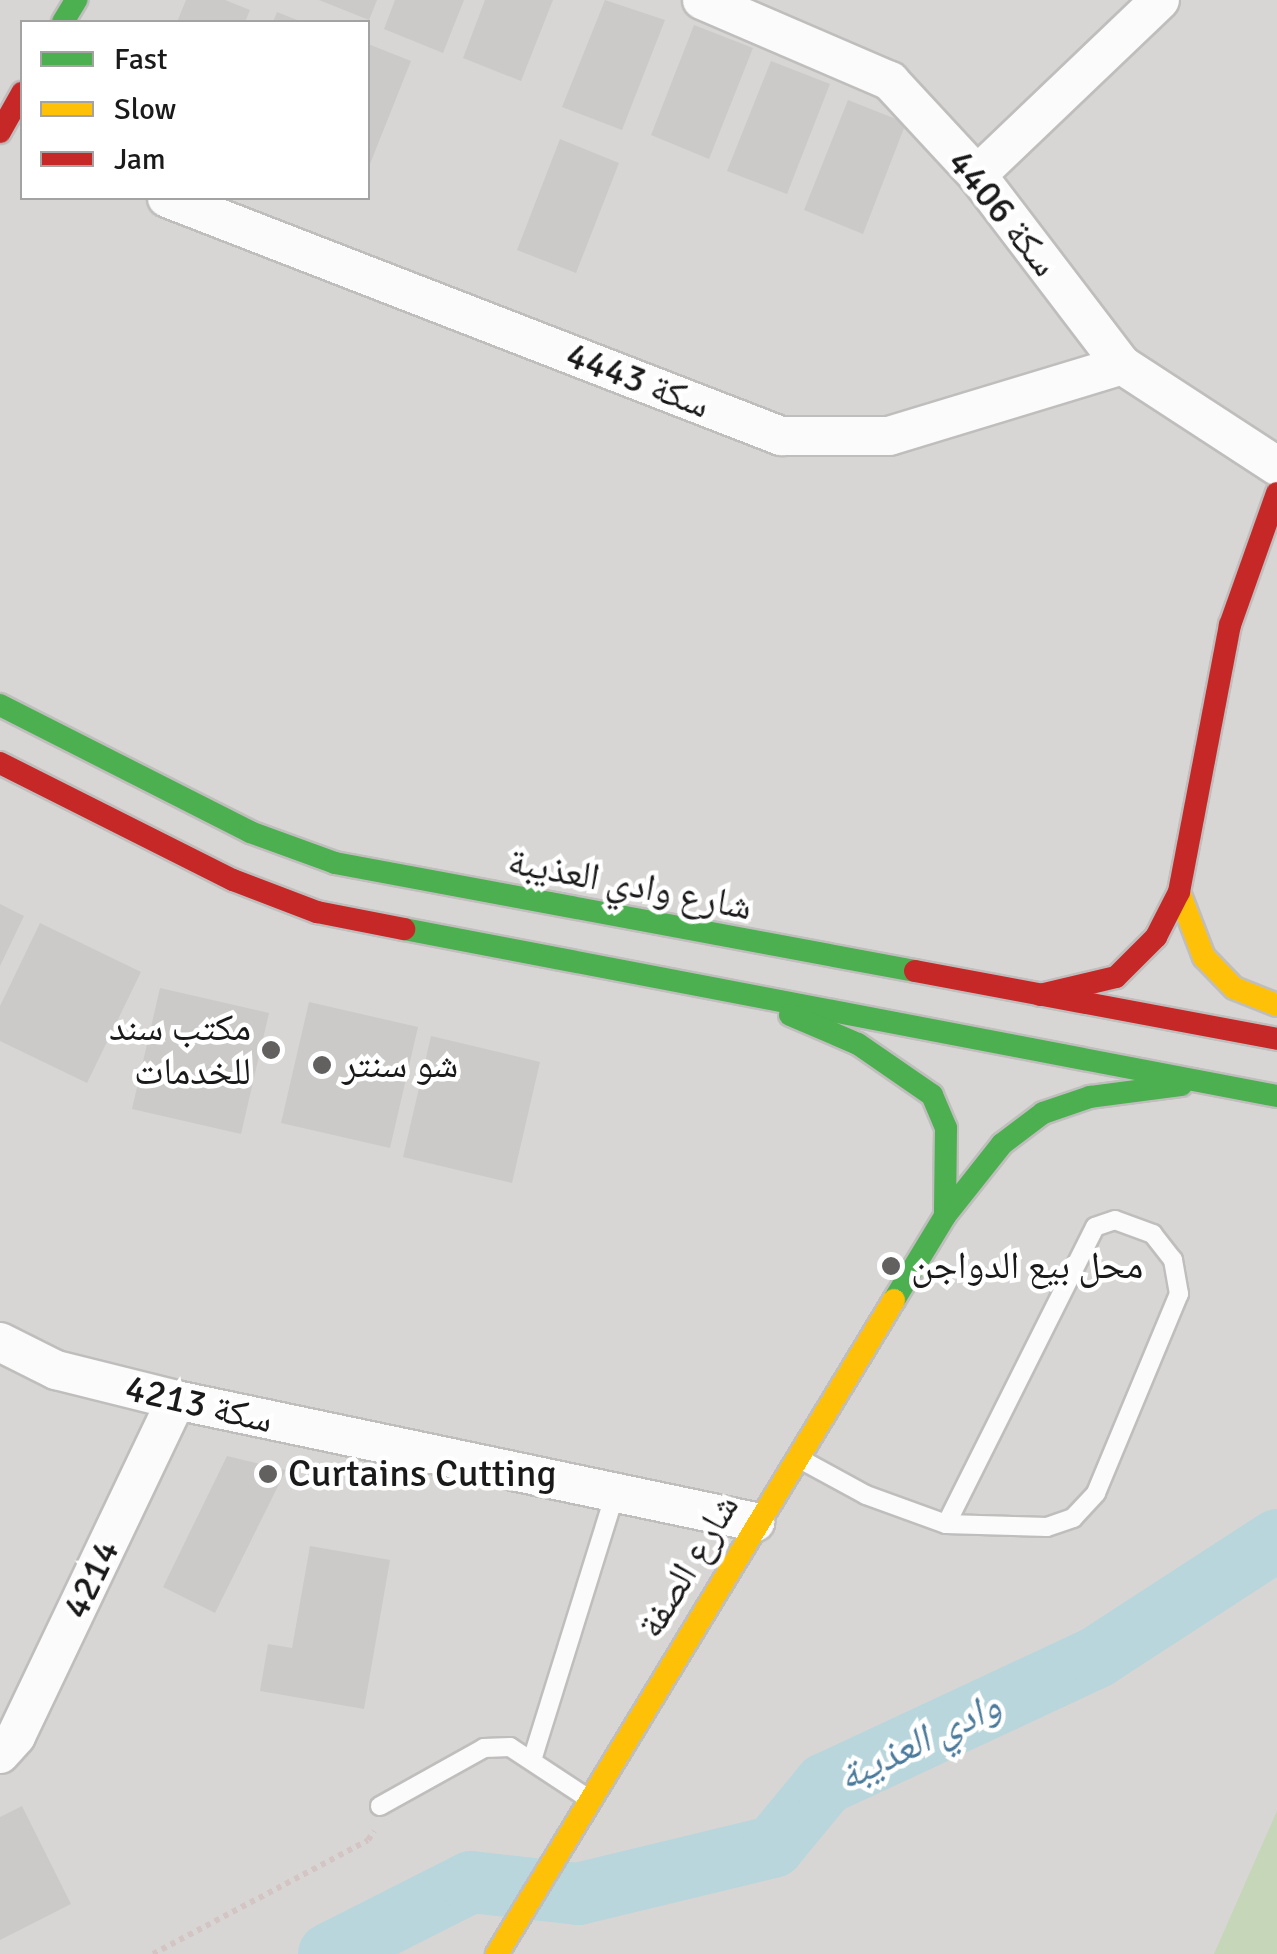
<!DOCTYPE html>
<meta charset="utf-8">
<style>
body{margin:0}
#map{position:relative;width:1277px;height:1954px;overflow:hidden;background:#e8e6e3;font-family:Signika,"Noto Naskh Arabic",sans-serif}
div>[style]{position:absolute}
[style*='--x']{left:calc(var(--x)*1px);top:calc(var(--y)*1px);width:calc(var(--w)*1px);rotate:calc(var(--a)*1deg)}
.residential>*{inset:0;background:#d7d6d4}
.forest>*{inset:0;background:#c5d6b9}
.river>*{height:62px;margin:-31px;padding:0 31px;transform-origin:31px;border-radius:31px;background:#b8d6db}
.building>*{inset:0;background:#cccac8}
.path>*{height:6px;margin-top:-3px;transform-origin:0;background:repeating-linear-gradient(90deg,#d4c5c5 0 5px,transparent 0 10px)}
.roads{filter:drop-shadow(2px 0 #bfbebd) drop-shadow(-2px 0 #bfbebd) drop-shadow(0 2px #bfbebd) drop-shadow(0 -2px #bfbebd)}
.lane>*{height:18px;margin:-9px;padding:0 9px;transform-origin:9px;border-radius:9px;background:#fcfbfb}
.street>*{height:38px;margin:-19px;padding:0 19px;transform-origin:19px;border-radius:19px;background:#fcfbfb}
.fast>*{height:22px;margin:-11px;padding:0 11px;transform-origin:11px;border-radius:11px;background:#4caf50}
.slow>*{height:22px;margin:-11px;padding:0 11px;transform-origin:11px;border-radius:11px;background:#ffc107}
.jam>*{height:22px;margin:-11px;padding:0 11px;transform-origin:11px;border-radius:11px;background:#c62828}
.dots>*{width:28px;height:28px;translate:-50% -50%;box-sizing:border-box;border:5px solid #fff;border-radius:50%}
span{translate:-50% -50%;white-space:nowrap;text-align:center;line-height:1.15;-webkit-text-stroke:9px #fff;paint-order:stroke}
.street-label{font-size:38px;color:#1a1a1a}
.poi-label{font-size:38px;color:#1a1a1a}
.right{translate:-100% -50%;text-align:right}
.left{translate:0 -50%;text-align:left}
.water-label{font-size:40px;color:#4b7a9b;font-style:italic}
.legend{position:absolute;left:20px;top:20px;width:350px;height:180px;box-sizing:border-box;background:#fff;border:2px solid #a3a3a3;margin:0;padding:12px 18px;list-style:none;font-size:30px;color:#1a1a1a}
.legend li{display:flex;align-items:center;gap:20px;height:50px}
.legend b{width:50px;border:2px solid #a3a3a3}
</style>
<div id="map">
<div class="residential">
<div style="clip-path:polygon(evenodd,0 0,1277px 0,1277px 1954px,0 1954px,0 0,22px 22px,368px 22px,368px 198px,22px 198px,22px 22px)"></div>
</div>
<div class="forest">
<div style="clip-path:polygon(1277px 1811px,1277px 1954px,1214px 1954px)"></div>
</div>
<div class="river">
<div style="--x:329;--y:1954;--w:159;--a:-26.9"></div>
<div style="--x:471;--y:1882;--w:108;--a:6.4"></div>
<div style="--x:578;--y:1894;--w:201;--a:-13.6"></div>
<div style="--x:773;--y:1847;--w:82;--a:-50.5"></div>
<div style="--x:825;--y:1784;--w:300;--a:-25"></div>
<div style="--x:1097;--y:1657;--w:215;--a:-33"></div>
</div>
<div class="building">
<div style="clip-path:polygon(186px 0,225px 0,250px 10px,245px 22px,177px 22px)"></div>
<div style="clip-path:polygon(319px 0,377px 0,369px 20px)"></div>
<div style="clip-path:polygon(395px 0,464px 0,443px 53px,384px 29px)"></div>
<div style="clip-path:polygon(485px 0,553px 0,521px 81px,463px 58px)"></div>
<div style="clip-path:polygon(605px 0,665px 20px,622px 130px,562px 107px)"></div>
<div style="clip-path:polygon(277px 12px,302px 22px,273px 22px)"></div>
<div style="clip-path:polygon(694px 25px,753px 48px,709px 159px,651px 135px)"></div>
<div style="clip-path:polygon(368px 44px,411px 61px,368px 169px)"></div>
<div style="clip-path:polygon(771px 61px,830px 84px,787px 194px,727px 171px)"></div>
<div style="clip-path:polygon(848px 100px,906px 123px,863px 234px,804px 210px)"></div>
<div style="clip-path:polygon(560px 139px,619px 163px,576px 273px,517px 250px)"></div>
<div style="clip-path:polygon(0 904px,24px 916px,0 966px)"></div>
<div style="clip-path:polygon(40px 923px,141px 972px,87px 1083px,0 1041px,0 1006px)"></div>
<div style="clip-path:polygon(160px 988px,269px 1013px,241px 1134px,132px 1109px)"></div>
<div style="clip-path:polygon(309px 1002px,418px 1027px,390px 1148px,281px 1123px)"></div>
<div style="clip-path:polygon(431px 1036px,540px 1062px,512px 1183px,403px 1157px)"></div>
<div style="clip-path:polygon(227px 1456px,286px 1470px,215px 1613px,163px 1587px)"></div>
<div style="clip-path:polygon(310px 1546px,390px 1560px,364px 1709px,260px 1691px,268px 1644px,292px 1648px)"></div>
<div style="clip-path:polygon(22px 1806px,71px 1904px,0 1940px,0 1817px)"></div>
</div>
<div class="path">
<div style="--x:153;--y:1954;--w:243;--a:-27.9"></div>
<div style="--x:368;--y:1840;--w:11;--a:-56"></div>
</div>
<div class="roads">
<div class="lane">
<div style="--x:800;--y:1459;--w:75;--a:28.6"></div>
<div style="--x:866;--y:1495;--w:85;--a:19.9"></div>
<div style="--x:946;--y:1524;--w:101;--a:1.7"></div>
<div style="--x:1047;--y:1527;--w:28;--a:-19"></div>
<div style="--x:1073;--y:1518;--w:34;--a:-47"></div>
<div style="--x:1096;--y:1493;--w:216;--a:-67.4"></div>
<div style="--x:1179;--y:1294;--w:35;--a:-100"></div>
<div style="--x:1173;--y:1260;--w:33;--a:-128"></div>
<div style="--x:1153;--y:1234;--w:40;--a:-159.8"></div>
<div style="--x:1115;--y:1220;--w:21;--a:161"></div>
<div style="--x:1095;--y:1227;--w:332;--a:116.6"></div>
<div style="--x:533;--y:1757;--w:276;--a:-72.7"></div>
<div style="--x:380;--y:1806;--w:119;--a:-29.1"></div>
<div style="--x:484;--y:1748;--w:26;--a:-2"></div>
<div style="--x:510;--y:1747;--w:95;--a:33.4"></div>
</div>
<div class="street">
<div style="--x:702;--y:0;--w:205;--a:23.3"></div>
<div style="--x:890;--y:81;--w:128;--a:47.2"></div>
<div style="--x:977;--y:175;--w:239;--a:52.7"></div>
<div style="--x:1122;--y:365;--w:185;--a:33.1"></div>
<div style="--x:977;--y:175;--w:253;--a:-43.7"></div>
<div style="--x:167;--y:198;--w:659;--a:21.19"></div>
<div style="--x:781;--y:436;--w:108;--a:0"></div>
<div style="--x:889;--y:436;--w:244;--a:-16.9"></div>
<div style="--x:0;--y:1342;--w:63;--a:26.6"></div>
<div style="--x:56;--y:1370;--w:124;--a:14"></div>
<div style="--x:176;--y:1400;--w:592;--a:11.9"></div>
<div style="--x:0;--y:1754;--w:24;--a:-48"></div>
<div style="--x:16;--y:1736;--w:372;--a:-64.5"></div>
</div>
<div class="fast">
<div style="--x:63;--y:22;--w:26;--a:-59"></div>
<div style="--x:0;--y:705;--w:280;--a:26.9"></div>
<div style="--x:250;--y:832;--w:90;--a:20"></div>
<div style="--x:335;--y:863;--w:590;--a:10.55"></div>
<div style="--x:404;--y:929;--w:889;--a:10.83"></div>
<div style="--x:790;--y:1015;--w:74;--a:23.1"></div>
<div style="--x:858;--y:1044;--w:90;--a:34.6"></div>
<div style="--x:932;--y:1095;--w:36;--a:67"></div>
<div style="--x:946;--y:1128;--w:88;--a:90.7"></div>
<div style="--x:894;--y:1300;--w:98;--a:-58.7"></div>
<div style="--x:945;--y:1216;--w:92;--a:-51.6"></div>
<div style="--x:1002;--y:1144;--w:51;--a:-37.1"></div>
<div style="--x:1043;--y:1113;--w:50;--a:-18.8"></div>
<div style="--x:1090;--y:1097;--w:92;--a:-7.5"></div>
</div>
<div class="slow">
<div style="--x:1179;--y:892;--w:70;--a:69"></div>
<div style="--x:1204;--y:957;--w:43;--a:45.9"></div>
<div style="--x:1234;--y:988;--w:46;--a:21.6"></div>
<div style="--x:497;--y:1954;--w:765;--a:-58.74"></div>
</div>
<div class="jam">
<div style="--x:0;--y:132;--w:45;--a:-60.6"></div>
<div style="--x:0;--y:763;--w:261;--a:26.7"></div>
<div style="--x:233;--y:880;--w:90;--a:20.9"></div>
<div style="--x:317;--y:912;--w:89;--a:11.1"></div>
<div style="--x:915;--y:971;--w:368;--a:10.6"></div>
<div style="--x:1040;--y:995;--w:78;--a:-13.3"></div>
<div style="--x:1116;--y:977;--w:57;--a:-45"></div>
<div style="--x:1156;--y:937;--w:51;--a:-62.9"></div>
<div style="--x:1179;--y:892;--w:272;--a:-79.2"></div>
<div style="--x:1230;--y:625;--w:140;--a:-70.4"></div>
</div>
</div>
<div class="dots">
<div style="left:271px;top:1050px;background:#626160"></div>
<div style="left:322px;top:1065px;background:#626160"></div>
<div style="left:891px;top:1266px;background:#626160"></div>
<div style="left:268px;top:1474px;background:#626160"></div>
</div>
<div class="street-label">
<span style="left:1003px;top:213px;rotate:51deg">سكة 4406</span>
<span style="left:638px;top:380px;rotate:21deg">سكة 4443</span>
<span style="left:630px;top:884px;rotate:11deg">شارع وادي العذيبة</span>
<span style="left:199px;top:1404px;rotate:13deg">سكة 4213</span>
<span style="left:688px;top:1566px;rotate:-59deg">شارع الصفة</span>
<span style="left:91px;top:1579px;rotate:-64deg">4214</span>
</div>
<div class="poi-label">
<span class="right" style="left:251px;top:1050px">مكتب سند<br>للخدمات</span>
<span class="left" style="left:342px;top:1065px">شو سنتر</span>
<span class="left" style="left:911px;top:1266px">محل بيع الدواجن</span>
<span class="left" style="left:288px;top:1474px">Curtains Cutting</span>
</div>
<div class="water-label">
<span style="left:919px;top:1741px;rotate:-26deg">وادي العذيبة</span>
</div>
<ul class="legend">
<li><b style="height:12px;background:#4caf50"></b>Fast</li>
<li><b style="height:12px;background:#ffc107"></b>Slow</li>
<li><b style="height:12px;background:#c62828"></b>Jam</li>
</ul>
</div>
